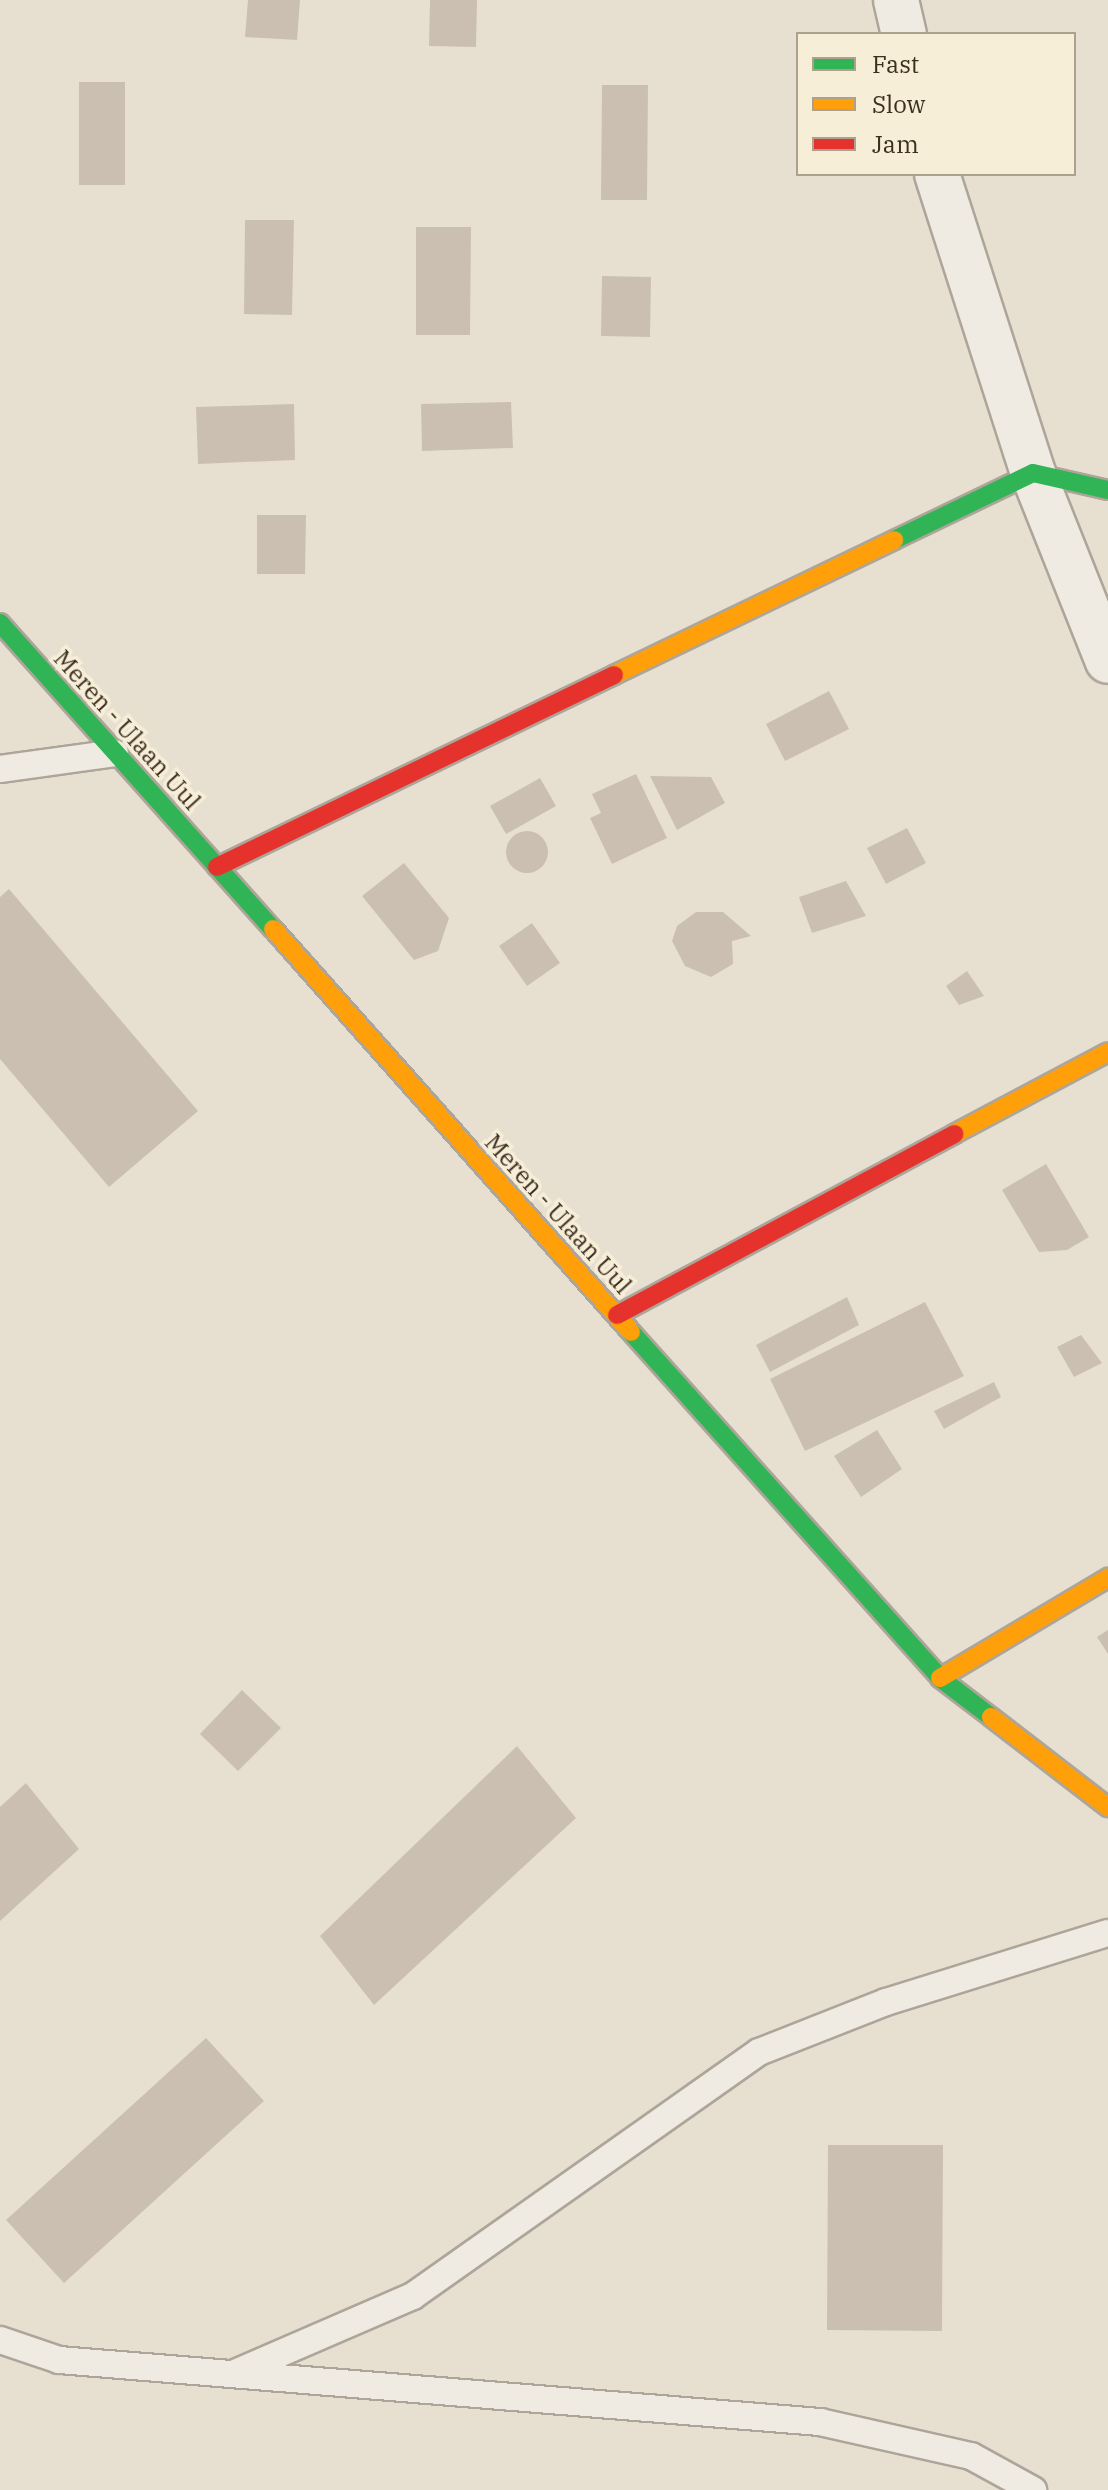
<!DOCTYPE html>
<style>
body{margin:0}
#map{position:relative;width:1108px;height:2490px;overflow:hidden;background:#e7e0d1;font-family:"IBM Plex Serif",serif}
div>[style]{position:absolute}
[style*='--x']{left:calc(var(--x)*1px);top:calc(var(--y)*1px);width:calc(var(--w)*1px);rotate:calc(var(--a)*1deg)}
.building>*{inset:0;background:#cbbfb2}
.round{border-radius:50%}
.roads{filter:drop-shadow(2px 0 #ada599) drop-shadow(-2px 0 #ada599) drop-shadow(0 2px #ada599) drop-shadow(0 -2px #ada599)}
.lane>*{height:26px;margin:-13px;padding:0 13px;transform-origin:13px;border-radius:13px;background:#efebe3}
.street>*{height:44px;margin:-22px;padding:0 22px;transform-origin:22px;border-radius:22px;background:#efebe3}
.fast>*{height:18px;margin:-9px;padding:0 9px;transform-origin:9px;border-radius:9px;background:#30b455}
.slow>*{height:18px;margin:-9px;padding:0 9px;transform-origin:9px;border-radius:9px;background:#ff9f0a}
.jam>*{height:18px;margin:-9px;padding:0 9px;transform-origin:9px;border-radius:9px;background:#e5322d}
span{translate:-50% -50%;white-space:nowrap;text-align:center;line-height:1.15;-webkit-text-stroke:7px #f7eed8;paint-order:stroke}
.street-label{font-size:24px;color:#3d2e20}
.legend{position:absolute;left:796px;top:32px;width:280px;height:144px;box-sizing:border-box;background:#f7eed8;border:2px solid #ada18e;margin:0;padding:10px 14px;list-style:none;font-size:24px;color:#3d2e20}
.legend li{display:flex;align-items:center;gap:16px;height:40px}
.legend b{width:40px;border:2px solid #ada18e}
</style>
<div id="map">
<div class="building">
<div style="clip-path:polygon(248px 0,300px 0,297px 40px,245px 37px)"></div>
<div style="clip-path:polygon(430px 0,477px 0,476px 47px,429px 46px)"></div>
<div style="clip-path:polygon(79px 82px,125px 82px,125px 185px,79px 185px)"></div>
<div style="clip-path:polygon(602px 85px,648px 85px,647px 200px,601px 200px)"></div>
<div style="clip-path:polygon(245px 220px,294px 220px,292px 315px,244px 314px)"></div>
<div style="clip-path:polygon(416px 227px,471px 227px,470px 335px,416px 335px)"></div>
<div style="clip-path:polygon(602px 276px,651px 277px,650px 337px,601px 336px)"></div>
<div style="clip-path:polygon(511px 402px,513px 448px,422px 451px,421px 404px)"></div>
<div style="clip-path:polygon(294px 404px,295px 460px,198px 464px,196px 407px)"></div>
<div style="clip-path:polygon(257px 515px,306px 515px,305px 574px,257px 574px)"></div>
<div style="clip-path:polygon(829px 691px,849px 729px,785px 761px,766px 724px)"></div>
<div style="clip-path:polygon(636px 774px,667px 838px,612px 864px,590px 818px,601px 813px,592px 794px)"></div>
<div style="clip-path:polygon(650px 776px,711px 777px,725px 803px,677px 830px)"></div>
<div style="clip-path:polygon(540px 778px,556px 806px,506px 834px,490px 806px)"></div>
<div style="clip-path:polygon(907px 828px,926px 863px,886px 884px,867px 848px)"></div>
<div class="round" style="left:506px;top:831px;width:42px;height:42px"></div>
<div style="clip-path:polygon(404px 863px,449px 918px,438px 951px,414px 960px,362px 896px)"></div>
<div style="clip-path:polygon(846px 881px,866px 916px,812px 933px,799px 897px)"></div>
<div style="clip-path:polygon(9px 889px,198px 1111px,109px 1187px,0 1059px,0 897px)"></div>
<div style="clip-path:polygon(696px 912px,723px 912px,751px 936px,732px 941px,733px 964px,711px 977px,685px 966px,672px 941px,677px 926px)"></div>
<div style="clip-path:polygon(532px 923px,560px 963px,527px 986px,499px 946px)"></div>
<div style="clip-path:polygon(967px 971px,984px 996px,959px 1005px,946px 986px)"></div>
<div style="clip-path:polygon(1046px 1164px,1089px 1237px,1067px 1250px,1039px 1252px,1002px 1190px)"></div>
<div style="clip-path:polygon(847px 1297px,859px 1325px,770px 1372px,756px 1345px)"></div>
<div style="clip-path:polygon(925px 1302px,964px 1376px,805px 1451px,770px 1379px)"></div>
<div style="clip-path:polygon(1081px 1335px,1102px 1363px,1074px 1377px,1057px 1347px)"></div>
<div style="clip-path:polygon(994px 1382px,1001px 1397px,944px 1429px,934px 1411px)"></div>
<div style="clip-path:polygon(877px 1430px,902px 1469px,861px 1497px,834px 1456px)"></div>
<div style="clip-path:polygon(1108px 1630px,1108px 1654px,1097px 1637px)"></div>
<div style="clip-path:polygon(242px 1690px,281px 1728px,238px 1771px,200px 1734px)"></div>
<div style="clip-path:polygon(517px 1746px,576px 1818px,374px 2005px,320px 1936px)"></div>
<div style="clip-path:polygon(26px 1783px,79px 1849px,0 1921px,0 1807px)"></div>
<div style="clip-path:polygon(206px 2038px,264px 2101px,64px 2283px,6px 2220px)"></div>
<div style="clip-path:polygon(828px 2145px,943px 2145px,942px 2331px,827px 2330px)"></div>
</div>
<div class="roads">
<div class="lane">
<div style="--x:0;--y:769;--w:116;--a:-7.9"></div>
<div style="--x:0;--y:2340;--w:62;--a:18.7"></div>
<div style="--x:59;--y:2360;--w:764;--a:4.66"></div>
<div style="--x:820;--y:2422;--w:155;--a:12.7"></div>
<div style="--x:971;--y:2456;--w:71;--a:28.7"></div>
<div style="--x:235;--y:2373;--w:194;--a:-23.4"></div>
<div style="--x:413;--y:2296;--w:423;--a:-35.2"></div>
<div style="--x:759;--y:2052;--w:136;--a:-21.5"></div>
<div style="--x:886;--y:2002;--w:232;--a:-17.3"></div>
</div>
<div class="street">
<div style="--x:896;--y:0;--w:35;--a:77"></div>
<div style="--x:937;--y:174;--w:314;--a:72.2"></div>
<div style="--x:1033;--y:473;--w:202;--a:68.3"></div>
</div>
<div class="fast">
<div style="--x:894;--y:540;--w:154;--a:-25.7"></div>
<div style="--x:1033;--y:473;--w:77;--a:12.8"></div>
<div style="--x:0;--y:623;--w:410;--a:48.3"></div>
<div style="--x:631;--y:1332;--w:464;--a:48.2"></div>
<div style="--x:940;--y:1678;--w:64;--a:37.4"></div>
</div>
<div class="slow">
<div style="--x:614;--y:675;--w:311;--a:-25.7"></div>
<div style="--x:273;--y:929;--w:539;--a:48.38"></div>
<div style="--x:954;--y:1134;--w:174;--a:-28"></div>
<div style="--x:940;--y:1678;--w:196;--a:-30.8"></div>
<div style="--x:991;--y:1717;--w:148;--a:37.6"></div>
</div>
<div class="jam">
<div style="--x:217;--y:867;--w:441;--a:-25.8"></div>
<div style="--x:617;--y:1315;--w:383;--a:-28.2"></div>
</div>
</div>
<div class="street-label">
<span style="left:127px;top:730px;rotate:48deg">Meren - Ulaan Uul</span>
<span style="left:558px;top:1214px;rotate:48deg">Meren - Ulaan Uul</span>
</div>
<ul class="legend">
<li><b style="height:10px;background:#30b455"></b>Fast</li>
<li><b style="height:10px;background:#ff9f0a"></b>Slow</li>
<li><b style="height:10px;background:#e5322d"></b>Jam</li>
</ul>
</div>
